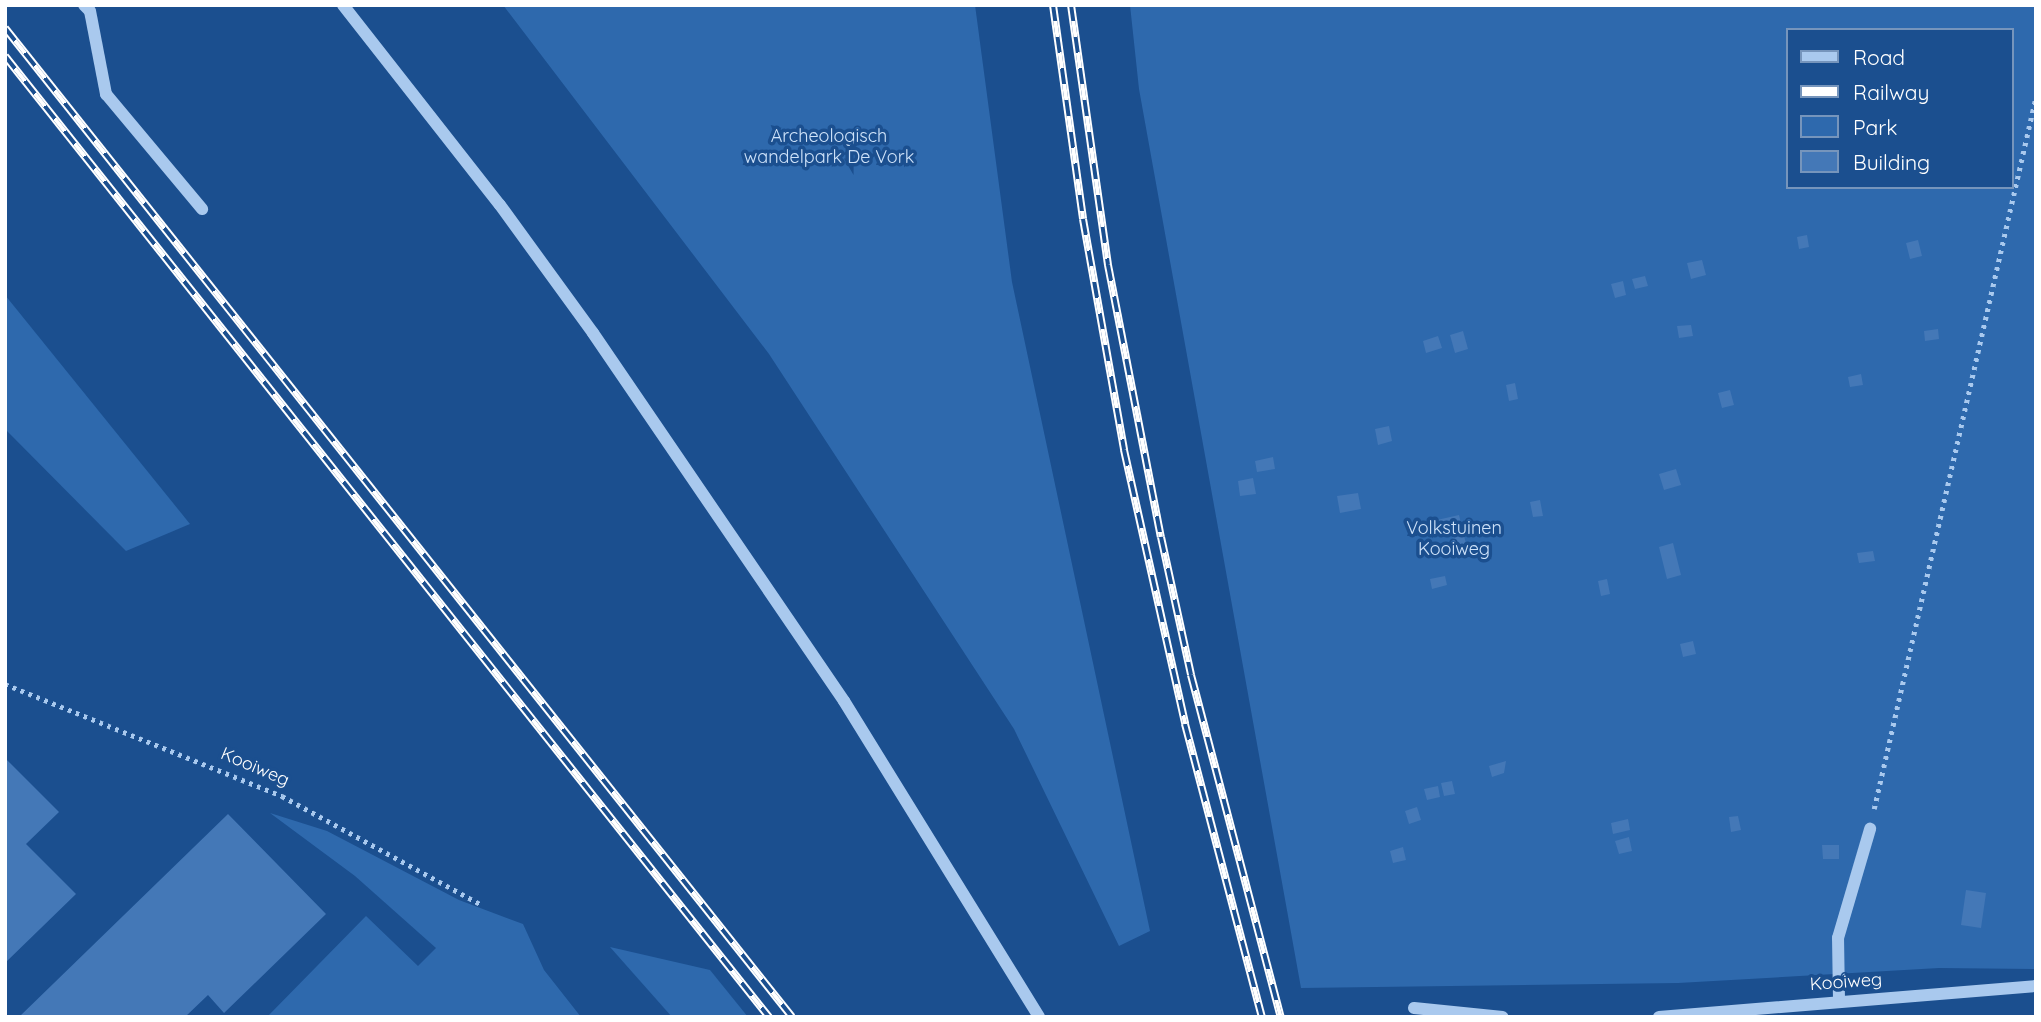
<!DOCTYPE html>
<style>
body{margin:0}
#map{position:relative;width:2041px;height:1022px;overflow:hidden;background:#1b4f8f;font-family:Quicksand,sans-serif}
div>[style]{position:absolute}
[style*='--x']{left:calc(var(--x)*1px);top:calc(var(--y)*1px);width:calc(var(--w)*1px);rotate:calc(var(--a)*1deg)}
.green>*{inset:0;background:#2e69ad}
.building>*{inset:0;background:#4478b7}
.path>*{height:4.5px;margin-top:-2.25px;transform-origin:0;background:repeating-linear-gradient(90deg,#a9c9ee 0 3.5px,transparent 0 8.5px)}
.minor>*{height:12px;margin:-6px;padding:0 6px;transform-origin:6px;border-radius:6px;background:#a9c9ee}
.rail>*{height:8px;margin-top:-4px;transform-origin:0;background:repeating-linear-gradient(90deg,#1b4f8f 0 16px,#fff 0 32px);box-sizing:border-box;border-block:2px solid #fff}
span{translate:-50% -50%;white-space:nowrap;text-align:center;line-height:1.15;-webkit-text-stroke:7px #1b4f8f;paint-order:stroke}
.park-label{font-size:18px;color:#cfe3fa}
.street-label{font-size:18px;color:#fff}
.frame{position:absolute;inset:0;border:7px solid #fff;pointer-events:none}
.legend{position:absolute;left:1786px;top:28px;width:228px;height:161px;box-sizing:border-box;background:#1b4f8f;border:2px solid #7695bc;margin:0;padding:9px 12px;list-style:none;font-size:21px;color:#fff}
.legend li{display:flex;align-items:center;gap:14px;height:35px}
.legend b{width:35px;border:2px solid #7695bc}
</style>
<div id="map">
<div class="green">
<div style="clip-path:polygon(503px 5px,975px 5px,1012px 282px,1150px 931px,1119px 946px,1014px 729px,769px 354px)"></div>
<div style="clip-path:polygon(evenodd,1130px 5px,2036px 5px,2036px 969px,1939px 968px,1678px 983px,1301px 988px,1139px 89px,1130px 5px,1787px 30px,2011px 30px,2011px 187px,1787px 187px,1787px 30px)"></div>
<div style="clip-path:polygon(5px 295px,190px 524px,126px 551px,5px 429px)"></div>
<div style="clip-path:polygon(270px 813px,327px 831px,459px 900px,523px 924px,544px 970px,581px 1017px,267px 1017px,366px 916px,418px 966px,436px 948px,355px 876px)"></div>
<div style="clip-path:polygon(610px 947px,710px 970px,748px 1017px,672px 1017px)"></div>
</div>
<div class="building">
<div style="clip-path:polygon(1807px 235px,1809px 247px,1799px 249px,1797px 237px)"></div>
<div style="clip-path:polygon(1918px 240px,1922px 256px,1910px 259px,1906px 243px)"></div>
<div style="clip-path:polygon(1702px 260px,1706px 275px,1691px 279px,1687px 263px)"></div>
<div style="clip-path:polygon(1645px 276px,1648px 286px,1635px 289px,1632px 279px)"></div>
<div style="clip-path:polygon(1623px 281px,1626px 295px,1615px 298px,1611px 284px)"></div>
<div style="clip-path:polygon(1691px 325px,1693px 336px,1679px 338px,1677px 326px)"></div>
<div style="clip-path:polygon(1938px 329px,1939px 339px,1925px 341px,1924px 331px)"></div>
<div style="clip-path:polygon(1463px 331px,1468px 349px,1455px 353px,1450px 335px)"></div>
<div style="clip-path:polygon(1438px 336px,1442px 348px,1426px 353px,1423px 341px)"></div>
<div style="clip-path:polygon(1861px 374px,1863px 385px,1850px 387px,1848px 377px)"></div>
<div style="clip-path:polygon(1515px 383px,1518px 399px,1509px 401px,1506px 385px)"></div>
<div style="clip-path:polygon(1730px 390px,1734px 405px,1722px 408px,1718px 393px)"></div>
<div style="clip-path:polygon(1389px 426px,1392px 441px,1378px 445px,1375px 429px)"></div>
<div style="clip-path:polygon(1273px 457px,1275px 469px,1257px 472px,1255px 461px)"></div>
<div style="clip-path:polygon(1676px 469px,1681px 485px,1664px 490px,1659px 474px)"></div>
<div style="clip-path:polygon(1253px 478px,1256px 494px,1240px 496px,1238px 481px)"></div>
<div style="clip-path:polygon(1358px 493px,1361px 509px,1340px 513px,1337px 496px)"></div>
<div style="clip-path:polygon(1540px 500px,1543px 516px,1533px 517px,1530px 502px)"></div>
<div style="clip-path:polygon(1459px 515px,1468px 552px,1457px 555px,1450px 527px,1439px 529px,1437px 520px)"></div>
<div style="clip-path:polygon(1673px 543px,1681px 575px,1667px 579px,1659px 547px)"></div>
<div style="clip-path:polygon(1873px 551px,1875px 561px,1859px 563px,1857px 553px)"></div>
<div style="clip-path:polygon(1445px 576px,1447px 585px,1432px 589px,1430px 579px)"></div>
<div style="clip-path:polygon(1607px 579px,1610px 594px,1601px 596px,1598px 581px)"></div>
<div style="clip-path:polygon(1693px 641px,1696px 654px,1683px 657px,1680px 644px)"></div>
<div style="clip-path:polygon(5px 758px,59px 812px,26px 844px,76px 894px,5px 963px)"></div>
<div style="clip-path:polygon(1506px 761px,1504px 773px,1492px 777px,1489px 766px)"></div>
<div style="clip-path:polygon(1452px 781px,1455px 794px,1444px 796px,1441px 783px)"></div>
<div style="clip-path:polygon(1438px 786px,1440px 797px,1427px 800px,1424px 789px)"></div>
<div style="clip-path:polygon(1417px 807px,1421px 820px,1409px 824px,1405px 811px)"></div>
<div style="clip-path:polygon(228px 814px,326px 914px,224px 1013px,208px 995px,185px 1017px,19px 1017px)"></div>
<div style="clip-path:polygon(1738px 816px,1741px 830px,1731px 832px,1729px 817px)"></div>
<div style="clip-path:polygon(1628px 819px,1630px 830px,1613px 834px,1611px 823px)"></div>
<div style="clip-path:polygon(1629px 837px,1632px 851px,1619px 854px,1615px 841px)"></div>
<div style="clip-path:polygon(1822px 845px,1839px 845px,1839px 859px,1823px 859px)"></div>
<div style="clip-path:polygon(1403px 847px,1406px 860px,1393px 863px,1390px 851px)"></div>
<div style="clip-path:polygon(1966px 890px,1986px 893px,1981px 928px,1961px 925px)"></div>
</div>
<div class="path">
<div style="--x:5;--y:684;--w:299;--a:22"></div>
<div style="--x:282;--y:796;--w:226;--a:28.6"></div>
<div style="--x:1874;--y:809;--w:731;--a:-77.2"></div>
</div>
<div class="minor">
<div style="--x:84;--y:5;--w:8;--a:45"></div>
<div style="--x:90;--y:11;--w:85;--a:79.1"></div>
<div style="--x:106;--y:94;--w:150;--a:50.1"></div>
<div style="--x:343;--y:5;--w:254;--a:51.9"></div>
<div style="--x:500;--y:205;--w:158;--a:54"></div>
<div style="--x:593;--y:333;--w:445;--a:55.7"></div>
<div style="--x:844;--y:701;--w:371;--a:58.3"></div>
<div style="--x:1839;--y:1000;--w:62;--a:-90.9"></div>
<div style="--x:1838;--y:938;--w:114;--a:-73.6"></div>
<div style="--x:1414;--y:1008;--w:89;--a:5.8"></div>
<div style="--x:1659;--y:1017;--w:378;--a:-4.7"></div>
</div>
<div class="rail">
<div style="--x:1053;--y:5;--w:216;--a:82"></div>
<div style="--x:1083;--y:219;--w:235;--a:79.9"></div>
<div style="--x:1124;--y:450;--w:281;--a:77.4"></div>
<div style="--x:1185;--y:724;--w:303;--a:75.3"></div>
<div style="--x:1071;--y:5;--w:263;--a:81.9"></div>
<div style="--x:1108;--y:265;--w:277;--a:79"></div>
<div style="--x:1161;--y:537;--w:141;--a:77.7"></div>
<div style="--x:1191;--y:675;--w:354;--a:75.3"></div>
<div style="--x:5;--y:28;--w:1264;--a:51.49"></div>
<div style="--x:5;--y:56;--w:1228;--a:51.52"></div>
</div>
<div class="park-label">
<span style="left:829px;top:147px">Archeologisch<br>wandelpark De Vork</span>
<span style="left:1454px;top:539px">Volkstuinen<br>Kooiweg</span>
</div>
<div class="street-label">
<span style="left:255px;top:767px;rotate:23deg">Kooiweg</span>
<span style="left:1846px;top:982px;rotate:-4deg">Kooiweg</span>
</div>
<div class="frame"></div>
<ul class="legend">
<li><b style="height:9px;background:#a9c9ee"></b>Road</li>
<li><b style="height:9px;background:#fff"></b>Railway</li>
<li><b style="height:19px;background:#2e69ad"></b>Park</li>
<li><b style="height:19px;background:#4478b7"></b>Building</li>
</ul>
</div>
